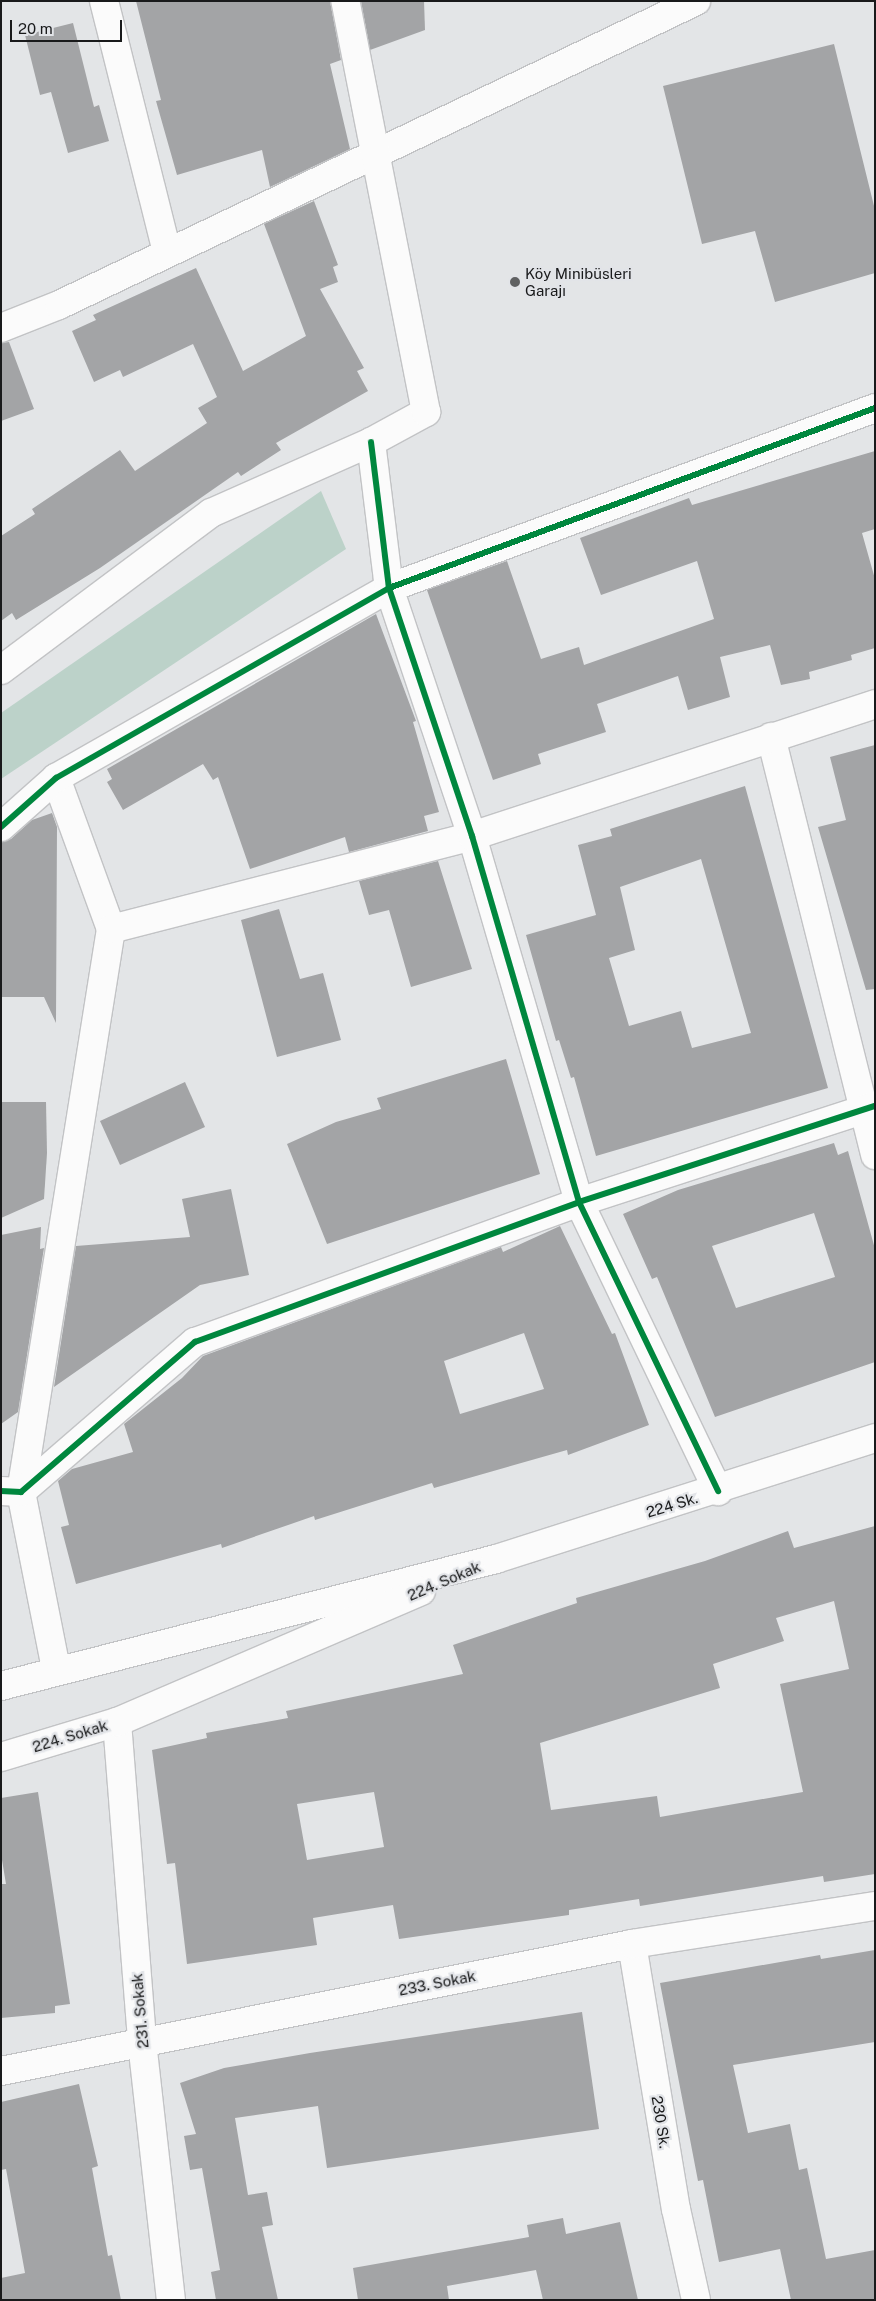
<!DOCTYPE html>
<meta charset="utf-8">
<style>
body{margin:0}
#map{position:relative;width:876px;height:2301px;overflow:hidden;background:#e3e5e7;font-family:"Public Sans",sans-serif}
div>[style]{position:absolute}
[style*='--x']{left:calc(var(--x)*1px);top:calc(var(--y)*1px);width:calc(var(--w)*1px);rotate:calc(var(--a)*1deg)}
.green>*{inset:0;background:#bcd2c9}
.building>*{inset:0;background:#a3a4a6}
.roads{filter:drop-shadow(1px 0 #c2c3c5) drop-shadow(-1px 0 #c2c3c5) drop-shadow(0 1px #c2c3c5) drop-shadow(0 -1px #c2c3c5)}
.street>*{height:28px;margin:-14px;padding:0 14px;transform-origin:14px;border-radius:14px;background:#fbfbfb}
.cycleway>*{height:6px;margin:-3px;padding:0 3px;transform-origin:3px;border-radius:3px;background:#00873e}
.dots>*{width:14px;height:14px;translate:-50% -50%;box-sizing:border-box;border:2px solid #e2e4e8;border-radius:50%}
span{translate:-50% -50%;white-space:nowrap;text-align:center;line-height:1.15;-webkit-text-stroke:4.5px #e2e4e8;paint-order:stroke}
.poi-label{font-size:15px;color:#191a1b}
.left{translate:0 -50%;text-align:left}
.street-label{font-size:15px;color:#191a1b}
.frame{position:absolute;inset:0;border:2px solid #191a1b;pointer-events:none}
.scale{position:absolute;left:10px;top:20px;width:112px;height:22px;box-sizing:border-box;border:2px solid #191a1b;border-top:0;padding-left:6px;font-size:15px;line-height:18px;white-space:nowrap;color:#191a1b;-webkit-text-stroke:4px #e2e4e8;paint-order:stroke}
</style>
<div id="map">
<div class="green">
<div style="clip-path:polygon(321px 491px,346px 549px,1px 779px,1px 713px)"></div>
</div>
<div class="building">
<div style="clip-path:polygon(136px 1px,330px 1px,341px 60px,330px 64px,350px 149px,270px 187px,262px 150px,177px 175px,156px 101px,161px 100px)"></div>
<div style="clip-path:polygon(361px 1px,424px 1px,425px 30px,370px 50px)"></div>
<div style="clip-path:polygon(73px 23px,94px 107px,99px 105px,109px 141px,68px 153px,51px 92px,40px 95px,25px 35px)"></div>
<div style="clip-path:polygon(834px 44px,875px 210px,875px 273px,775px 302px,755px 231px,702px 244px,663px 86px)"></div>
<div style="clip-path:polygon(314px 201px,338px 265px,333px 267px,338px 282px,320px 289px,364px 368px,357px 371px,368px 391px,276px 443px,281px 450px,241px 476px,238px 472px,100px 568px,16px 620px,12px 613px,1px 621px,1px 536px,35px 514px,32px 509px,120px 450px,135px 471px,207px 423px,198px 408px,217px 397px,193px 344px,123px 377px,120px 370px,94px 382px,72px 331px,96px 320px,93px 315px,196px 268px,243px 371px,306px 336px,264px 224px)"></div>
<div style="clip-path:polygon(9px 342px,34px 409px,1px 421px,1px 343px)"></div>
<div style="clip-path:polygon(875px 451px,875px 529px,862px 533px,875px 579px,875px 648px,851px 655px,852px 660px,809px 672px,810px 679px,781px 685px,770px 645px,720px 657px,730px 697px,688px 710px,678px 676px,597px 704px,606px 732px,538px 754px,541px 764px,493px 780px,427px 590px,507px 561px,541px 659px,579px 647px,584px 665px,714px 619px,697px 561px,601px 595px,580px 538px,689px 498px,692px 505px)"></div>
<div style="clip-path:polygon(376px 614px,416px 721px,413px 722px,439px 812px,424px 816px,428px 831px,349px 852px,345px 837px,250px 869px,218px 777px,213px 780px,203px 764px,123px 810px,107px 782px,112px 779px,107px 769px)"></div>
<div style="clip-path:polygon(875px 745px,875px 989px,866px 990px,818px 827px,846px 820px,830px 757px)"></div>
<div style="clip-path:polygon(evenodd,745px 786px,828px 1088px,596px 1156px,574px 1077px,571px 1078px,559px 1040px,556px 1041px,526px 935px,596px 915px,578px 845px,612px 836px,610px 829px,745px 786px,701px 859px,751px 1033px,692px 1048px,681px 1011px,629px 1026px,609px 958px,635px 950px,620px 887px,701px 859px)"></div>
<div style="clip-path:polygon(52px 813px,57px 827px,56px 1023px,44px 997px,1px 997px,1px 842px,11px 839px,32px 820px)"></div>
<div style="clip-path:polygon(438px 861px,472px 969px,411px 987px,389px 910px,369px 915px,359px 881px)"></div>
<div style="clip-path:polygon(279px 909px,300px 979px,323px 973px,341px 1040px,277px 1057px,241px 920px)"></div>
<div style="clip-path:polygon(506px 1059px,540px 1174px,327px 1244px,287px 1144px,336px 1122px,381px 1109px,377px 1098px)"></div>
<div style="clip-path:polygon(185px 1082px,205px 1127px,120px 1165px,100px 1121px)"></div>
<div style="clip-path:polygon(1px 1102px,46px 1102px,47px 1153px,44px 1199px,1px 1218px)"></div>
<div style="clip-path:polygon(evenodd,834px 1143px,838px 1155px,848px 1151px,875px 1249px,875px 1362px,715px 1417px,657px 1277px,652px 1279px,623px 1214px,678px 1190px,834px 1143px,814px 1213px,835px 1277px,736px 1308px,712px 1246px,814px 1213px)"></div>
<div style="clip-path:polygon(231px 1189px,249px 1275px,200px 1285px,54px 1387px,76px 1246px,190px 1237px,182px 1199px)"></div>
<div style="clip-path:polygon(evenodd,560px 1226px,612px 1334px,615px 1333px,649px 1425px,568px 1455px,567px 1450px,434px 1488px,432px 1483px,315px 1520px,314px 1516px,222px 1548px,221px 1544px,76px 1584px,61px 1527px,69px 1525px,58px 1481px,72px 1469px,133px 1452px,124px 1424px,182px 1378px,203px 1356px,501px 1247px,503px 1252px,560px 1226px,524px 1333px,544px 1389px,460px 1414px,444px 1361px,524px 1333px)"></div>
<div style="clip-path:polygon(41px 1227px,40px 1249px,44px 1248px,18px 1412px,1px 1424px,1px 1235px)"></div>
<div style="clip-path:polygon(evenodd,875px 1526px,875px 1874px,824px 1882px,823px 1876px,640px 1906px,639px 1899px,569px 1910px,569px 1915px,399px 1939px,393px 1905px,313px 1918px,317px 1945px,187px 1964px,175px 1863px,167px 1864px,152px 1750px,207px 1738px,206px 1733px,288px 1718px,286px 1711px,463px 1674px,453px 1645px,577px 1603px,576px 1598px,705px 1561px,788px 1531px,794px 1548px,875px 1526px,834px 1601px,849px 1669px,780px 1684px,803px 1792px,660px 1817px,657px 1796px,551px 1810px,540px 1743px,720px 1688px,713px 1664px,784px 1641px,776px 1618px,834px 1601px,875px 1526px,374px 1792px,384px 1847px,307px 1860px,297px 1804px,374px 1792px)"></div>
<div style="clip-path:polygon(38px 1792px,70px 2004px,55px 2006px,55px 2013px,1px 2018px,1px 1884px,6px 1884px,1px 1854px,1px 1798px)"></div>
<div style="clip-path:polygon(875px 1950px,875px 2042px,733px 2065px,748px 2133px,790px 2124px,799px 2170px,807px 2168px,826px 2259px,875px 2250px,875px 2300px,791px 2300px,780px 2249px,719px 2262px,703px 2180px,698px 2181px,660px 1983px,820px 1955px,821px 1959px)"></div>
<div style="clip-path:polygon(582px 2012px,599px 2129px,327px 2168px,318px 2106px,235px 2118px,248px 2195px,267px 2192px,273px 2225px,262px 2227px,278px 2300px,216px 2300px,211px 2272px,220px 2270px,202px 2168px,190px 2170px,184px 2136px,196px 2134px,180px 2083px,224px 2068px,310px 2053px)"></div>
<div style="clip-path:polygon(79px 2084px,98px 2166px,92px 2168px,108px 2256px,112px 2255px,121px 2300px,1px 2300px,1px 2278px,25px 2273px,6px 2169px,1px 2170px,1px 2102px)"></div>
<div style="clip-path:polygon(563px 2218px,566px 2234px,620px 2222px,638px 2300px,543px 2300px,536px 2270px,447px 2286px,449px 2300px,358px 2300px,353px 2268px,529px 2237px,527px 2225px)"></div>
</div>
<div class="roads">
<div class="street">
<div style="--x:104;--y:1;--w:259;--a:75.9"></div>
<div style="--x:1;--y:328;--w:62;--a:-21.6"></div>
<div style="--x:59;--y:305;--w:706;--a:-25.51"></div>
<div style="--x:371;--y:442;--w:147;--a:83"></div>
<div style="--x:389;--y:588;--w:262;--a:71.5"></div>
<div style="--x:472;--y:836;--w:381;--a:73.7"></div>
<div style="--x:579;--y:1202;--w:321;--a:64.3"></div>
<div style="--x:1;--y:670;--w:262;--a:-36.8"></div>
<div style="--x:211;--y:513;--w:175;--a:-23.9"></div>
<div style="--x:371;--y:442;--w:63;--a:-28.6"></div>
<div style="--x:426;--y:412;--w:419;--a:-101.1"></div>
<div style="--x:771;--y:737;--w:431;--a:76"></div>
<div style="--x:56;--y:778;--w:161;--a:70"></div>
<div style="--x:111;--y:929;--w:570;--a:99.08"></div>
<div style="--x:21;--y:1492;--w:180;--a:78.8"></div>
<div style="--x:1;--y:827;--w:74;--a:-41.7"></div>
<div style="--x:56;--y:778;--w:383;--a:-29.7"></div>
<div style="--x:389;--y:588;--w:518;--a:-20.32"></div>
<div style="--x:111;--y:929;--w:373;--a:-14.4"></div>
<div style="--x:472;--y:836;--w:424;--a:-18.1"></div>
<div style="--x:1;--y:1491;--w:20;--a:3"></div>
<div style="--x:21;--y:1492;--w:230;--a:-40.8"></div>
<div style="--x:195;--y:1342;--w:409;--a:-20"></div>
<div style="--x:579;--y:1202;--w:311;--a:-18"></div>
<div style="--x:1;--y:1686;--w:511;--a:-14.39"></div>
<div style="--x:496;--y:1559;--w:398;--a:-17.7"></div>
<div style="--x:117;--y:1722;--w:321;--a:85.5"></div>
<div style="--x:142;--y:2042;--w:260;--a:83.6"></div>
<div style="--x:1;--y:1757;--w:121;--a:-16.8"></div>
<div style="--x:117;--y:1722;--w:331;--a:-23.3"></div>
<div style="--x:632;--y:1944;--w:269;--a:80.6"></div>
<div style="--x:676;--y:2209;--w:93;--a:77.6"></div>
<div style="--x:1;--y:2071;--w:644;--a:-11.38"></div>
<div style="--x:632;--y:1944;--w:246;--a:-8.9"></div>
</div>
</div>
<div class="cycleway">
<div style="--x:371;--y:442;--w:147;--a:83"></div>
<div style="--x:389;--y:588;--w:262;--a:71.5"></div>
<div style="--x:472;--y:836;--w:381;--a:73.7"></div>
<div style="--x:579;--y:1202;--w:321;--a:64.3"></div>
<div style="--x:1;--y:827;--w:74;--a:-41.7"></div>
<div style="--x:56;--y:778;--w:383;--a:-29.7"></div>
<div style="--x:389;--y:588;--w:518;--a:-20.32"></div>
<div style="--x:1;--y:1491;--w:20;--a:3"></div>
<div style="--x:21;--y:1492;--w:230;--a:-40.8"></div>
<div style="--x:195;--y:1342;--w:409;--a:-20"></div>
<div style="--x:579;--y:1202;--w:311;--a:-18"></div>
</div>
<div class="dots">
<div style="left:515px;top:282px;background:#606162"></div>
</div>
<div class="poi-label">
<span class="left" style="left:525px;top:282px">Köy Minibüsleri<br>Garajı</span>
</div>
<div class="street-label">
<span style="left:672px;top:1505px;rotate:-17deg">224 Sk.</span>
<span style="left:444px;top:1581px;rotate:-23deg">224. Sokak</span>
<span style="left:70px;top:1736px;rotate:-17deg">224. Sokak</span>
<span style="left:437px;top:1983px;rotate:-11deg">233. Sokak</span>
<span style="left:140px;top:2011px;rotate:-95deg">231. Sokak</span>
<span style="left:661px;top:2122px;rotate:81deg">230 Sk.</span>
</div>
<div class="frame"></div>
<div class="scale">20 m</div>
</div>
